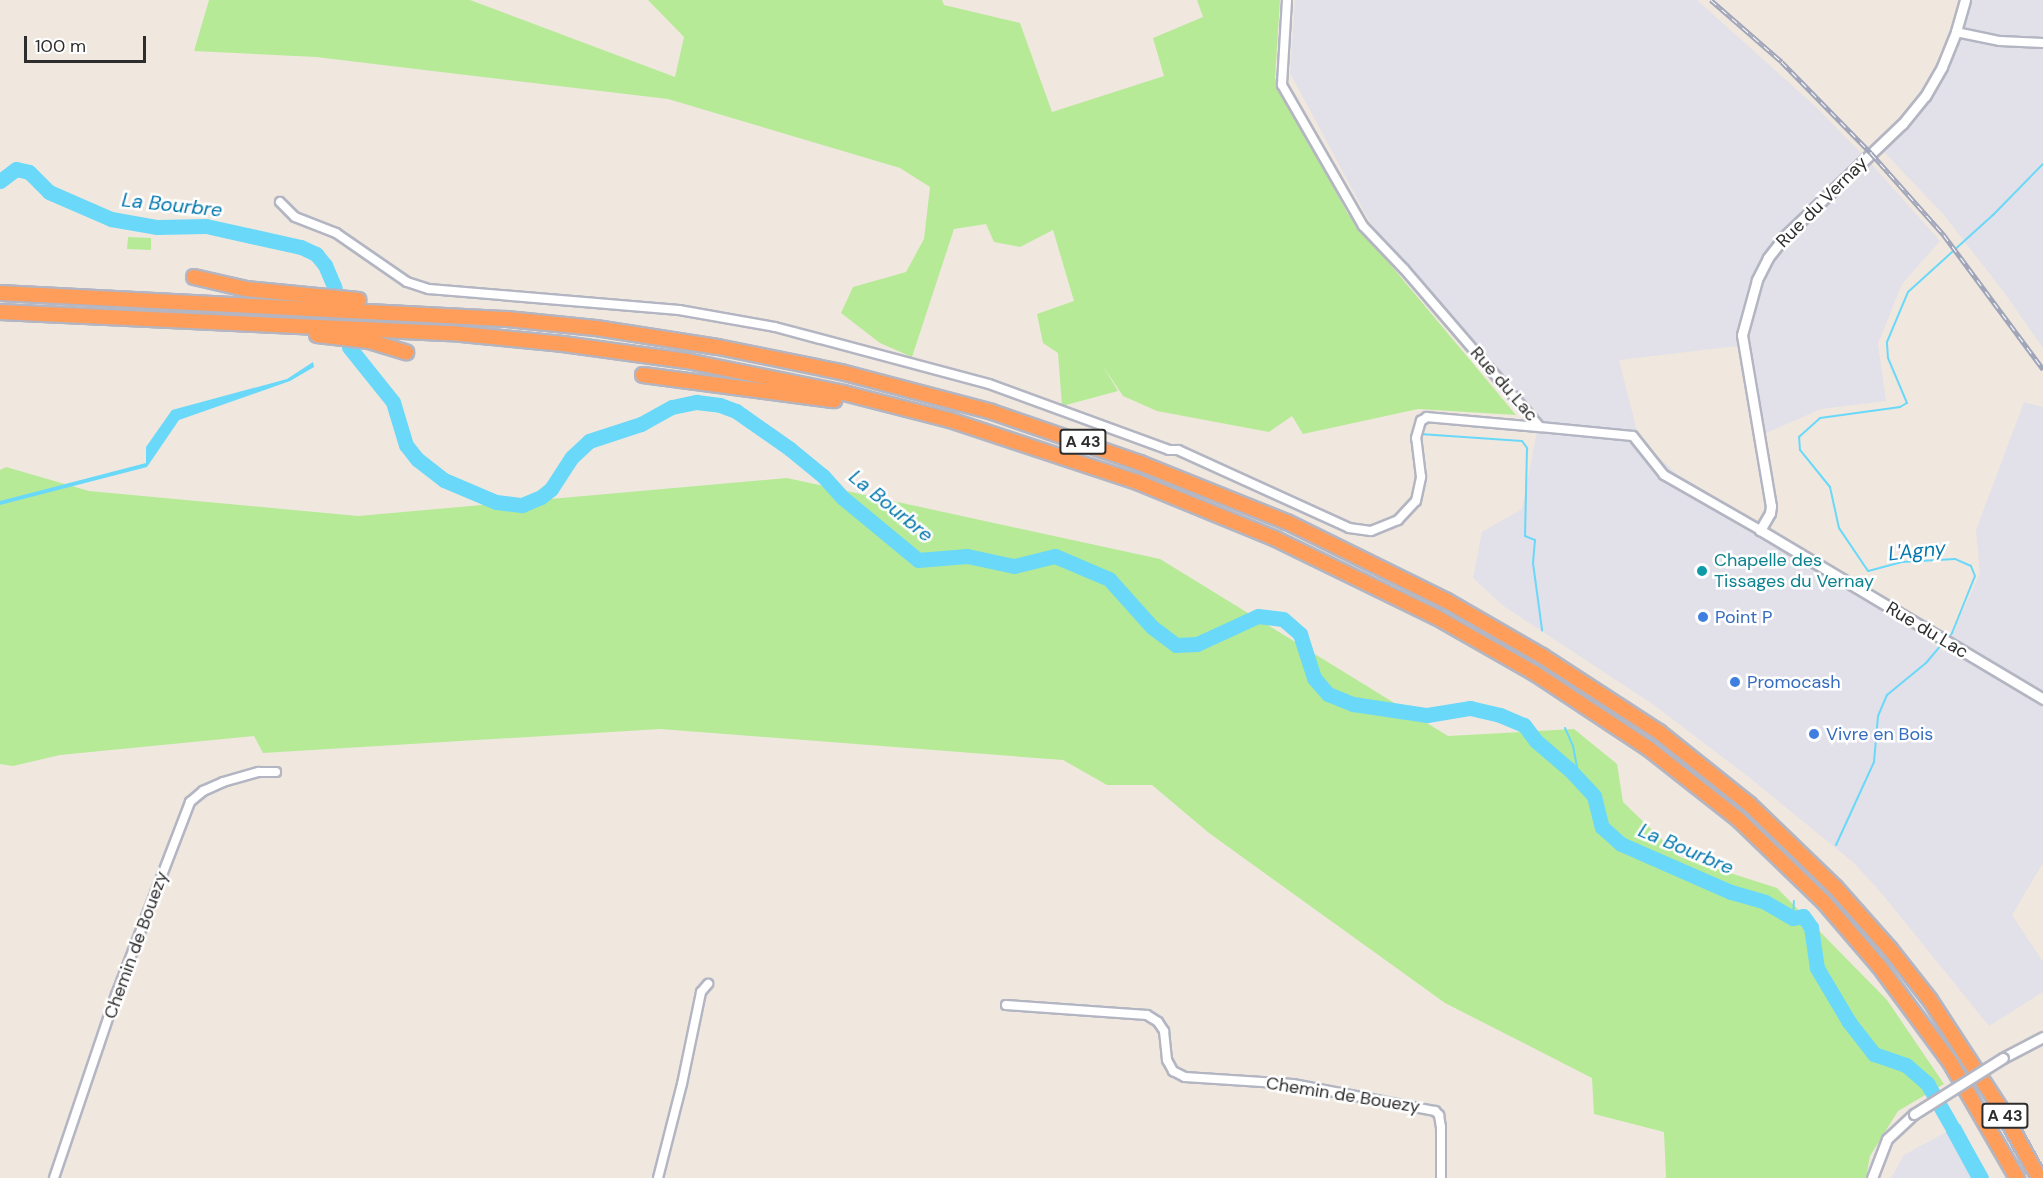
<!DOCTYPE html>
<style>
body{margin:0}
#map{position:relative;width:2043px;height:1178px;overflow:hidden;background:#f0e8df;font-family:"DM Sans",sans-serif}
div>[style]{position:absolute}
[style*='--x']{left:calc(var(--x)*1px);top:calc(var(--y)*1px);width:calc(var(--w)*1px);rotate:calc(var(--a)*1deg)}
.industrial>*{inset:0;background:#e2e0e8}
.green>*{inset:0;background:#b6ea97}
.water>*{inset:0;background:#6ad8f9}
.stream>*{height:2px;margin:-1px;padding:0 1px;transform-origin:1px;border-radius:1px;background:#6ad8f9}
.river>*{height:15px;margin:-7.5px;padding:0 7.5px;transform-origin:7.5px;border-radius:7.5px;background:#6ad8f9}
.roads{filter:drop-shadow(2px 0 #b3b6c2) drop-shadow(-2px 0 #b3b6c2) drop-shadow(0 2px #b3b6c2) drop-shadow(0 -2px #b3b6c2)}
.minor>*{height:8px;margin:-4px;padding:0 4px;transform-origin:4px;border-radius:4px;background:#fff}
.tertiary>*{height:9px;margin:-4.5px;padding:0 4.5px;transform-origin:4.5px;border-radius:4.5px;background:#fff}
.motorway>*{height:14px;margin:-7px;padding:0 7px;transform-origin:7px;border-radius:7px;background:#ff9d5a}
.rail>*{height:4.5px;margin-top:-2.25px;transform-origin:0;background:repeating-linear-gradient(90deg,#fff 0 7px,#a0a5b9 0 14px);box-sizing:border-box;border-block:2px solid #a0a5b9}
.bridges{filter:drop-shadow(2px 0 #b3b6c2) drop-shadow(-2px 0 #b3b6c2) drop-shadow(0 2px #b3b6c2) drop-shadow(0 -2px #b3b6c2)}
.tertiary-bridge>*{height:9px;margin:-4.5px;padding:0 4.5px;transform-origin:4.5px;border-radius:4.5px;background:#fff}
.dots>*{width:16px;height:16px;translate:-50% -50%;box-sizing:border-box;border:3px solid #fff;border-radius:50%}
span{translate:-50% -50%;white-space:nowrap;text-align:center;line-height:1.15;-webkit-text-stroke:5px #fff;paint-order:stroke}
.shield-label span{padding:2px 4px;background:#fff;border:2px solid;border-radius:4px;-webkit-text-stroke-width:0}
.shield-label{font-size:16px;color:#2d2d2d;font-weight:700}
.street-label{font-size:18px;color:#2d2d2d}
.culture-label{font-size:18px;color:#0d838f}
.left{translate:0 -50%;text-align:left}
.shop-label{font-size:18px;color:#366cbe}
.water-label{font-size:20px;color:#0277ad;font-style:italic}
.scale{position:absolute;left:24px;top:36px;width:122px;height:27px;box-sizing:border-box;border:3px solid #2d2d2d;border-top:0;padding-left:8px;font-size:18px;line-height:21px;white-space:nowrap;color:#2d2d2d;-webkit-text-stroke:4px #fff;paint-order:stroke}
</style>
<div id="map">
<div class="industrial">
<div style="clip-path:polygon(1295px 0,1697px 0,1814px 105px,1869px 161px,1940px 241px,1902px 284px,1878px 344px,1886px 401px,1821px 409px,1757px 437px,1738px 346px,1619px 360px,1639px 439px,1677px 474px,1767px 527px,1944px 652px,1980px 573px,1976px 530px,2024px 402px,2043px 407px,2043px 863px,2012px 915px,2043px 962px,2043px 992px,1989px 1026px,1883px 895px,1854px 863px,1750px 778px,1654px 705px,1502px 605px,1473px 578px,1482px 532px,1522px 509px,1540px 416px,1372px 226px,1290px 73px)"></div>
<div style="clip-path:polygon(1969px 0,2043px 0,2043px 348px,2003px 291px,1943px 214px,1882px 150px,1924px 107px,1958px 46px)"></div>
<div style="clip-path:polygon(1946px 1132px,1971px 1178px,1891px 1178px,1904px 1155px)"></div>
</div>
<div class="green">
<div style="clip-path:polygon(209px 0,470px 0,675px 77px,684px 37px,648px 0,942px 0,944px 5px,1020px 23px,1052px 112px,1164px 76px,1153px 38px,1203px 17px,1197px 0,1280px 0,1275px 78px,1348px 214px,1516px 415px,1418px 409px,1303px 434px,1292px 416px,1269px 432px,1157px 411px,1123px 396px,1103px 366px,1118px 391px,1062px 406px,1058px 353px,1043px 343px,1037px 314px,1074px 301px,1053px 230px,1020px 247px,994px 242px,986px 224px,954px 229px,912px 357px,880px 343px,841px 313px,853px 287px,906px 272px,924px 239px,930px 187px,900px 168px,668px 99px,316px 57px,194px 51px)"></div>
<div style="clip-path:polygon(128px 237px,151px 238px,151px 250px,127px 249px)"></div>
<div style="clip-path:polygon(6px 467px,89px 491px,358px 516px,787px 478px,1160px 559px,1448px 736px,1574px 729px,1617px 764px,1623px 802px,1680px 857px,1777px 888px,1887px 1000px,1944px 1084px,1898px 1111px,1870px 1156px,1866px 1178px,1666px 1178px,1664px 1132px,1594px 1114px,1592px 1078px,1445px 1003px,1209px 833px,1152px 785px,1107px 785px,1063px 760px,660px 729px,263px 753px,254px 736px,60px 755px,13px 766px,0 764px,0 470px)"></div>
</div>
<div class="water">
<div style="clip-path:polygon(313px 362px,314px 367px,290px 381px,179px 420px,147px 467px,0 505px,0 501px,146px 463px,146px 447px,172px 410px,287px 379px)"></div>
<div style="clip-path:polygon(1960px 1124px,1989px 1178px,1971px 1178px,1946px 1132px)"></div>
</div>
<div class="stream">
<div style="--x:1420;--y:434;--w:102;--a:3.9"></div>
<div style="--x:1522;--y:441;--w:9;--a:54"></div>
<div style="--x:1527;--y:448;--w:88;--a:91.3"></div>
<div style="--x:1525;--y:536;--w:11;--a:22"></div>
<div style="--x:1535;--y:540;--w:23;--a:95"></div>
<div style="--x:1533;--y:563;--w:68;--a:82.3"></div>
<div style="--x:1947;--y:639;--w:8;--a:-50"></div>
<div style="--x:1952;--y:633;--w:61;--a:-68"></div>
<div style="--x:1975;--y:576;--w:11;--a:-112"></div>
<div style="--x:1971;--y:566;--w:17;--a:-156"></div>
<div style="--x:1955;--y:559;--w:53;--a:176.8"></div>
<div style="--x:1902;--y:562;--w:35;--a:165"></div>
<div style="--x:1868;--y:571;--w:52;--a:-124"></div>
<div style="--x:1839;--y:528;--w:42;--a:-102.4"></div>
<div style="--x:1830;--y:487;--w:48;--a:-129"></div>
<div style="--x:1800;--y:450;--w:13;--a:-94"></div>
<div style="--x:1799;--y:437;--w:28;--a:-42"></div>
<div style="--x:1820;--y:418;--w:81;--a:-7.8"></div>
<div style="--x:1900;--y:407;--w:8;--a:-30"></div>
<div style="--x:1907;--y:403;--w:49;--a:-112.9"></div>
<div style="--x:1888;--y:358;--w:16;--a:-94"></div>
<div style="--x:1887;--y:342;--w:54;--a:-67.2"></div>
<div style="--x:1908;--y:292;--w:115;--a:-42.2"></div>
<div style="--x:1993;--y:215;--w:71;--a:-45.6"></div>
<div style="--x:1565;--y:728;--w:20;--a:66"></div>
<div style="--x:1573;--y:746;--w:38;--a:79"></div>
<div style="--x:1836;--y:845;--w:91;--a:-65.4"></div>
<div style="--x:1874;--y:762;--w:46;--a:-85"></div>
<div style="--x:1878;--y:716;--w:23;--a:-67"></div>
<div style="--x:1887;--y:695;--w:50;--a:-39.4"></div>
<div style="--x:1926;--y:663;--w:26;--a:-50"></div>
<div style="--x:1793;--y:918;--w:17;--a:-87"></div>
</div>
<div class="river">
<div style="--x:0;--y:181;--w:20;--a:-37"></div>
<div style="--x:16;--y:169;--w:13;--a:13"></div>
<div style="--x:29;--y:172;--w:28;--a:45"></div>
<div style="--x:49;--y:192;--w:68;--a:23.5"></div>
<div style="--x:111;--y:219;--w:47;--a:9.9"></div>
<div style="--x:157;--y:227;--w:49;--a:-1.2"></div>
<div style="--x:206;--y:226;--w:97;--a:12.5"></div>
<div style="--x:301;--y:247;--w:17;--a:25"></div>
<div style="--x:316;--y:254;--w:14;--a:51"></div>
<div style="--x:325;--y:265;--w:25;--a:67"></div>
<div style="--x:349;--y:347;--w:70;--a:51.3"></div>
<div style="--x:393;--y:402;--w:45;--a:73.2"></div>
<div style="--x:406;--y:445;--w:18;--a:52"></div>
<div style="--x:417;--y:459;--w:34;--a:38"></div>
<div style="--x:444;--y:480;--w:56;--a:22.9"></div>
<div style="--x:496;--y:502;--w:26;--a:7"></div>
<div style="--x:522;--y:505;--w:21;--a:-23"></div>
<div style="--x:541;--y:497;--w:13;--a:-39"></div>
<div style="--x:551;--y:489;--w:38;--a:-57"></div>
<div style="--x:572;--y:457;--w:23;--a:-43"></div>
<div style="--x:589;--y:441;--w:55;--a:-18.1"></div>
<div style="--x:641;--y:424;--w:35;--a:-29"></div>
<div style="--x:672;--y:407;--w:25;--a:-12"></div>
<div style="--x:696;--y:402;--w:24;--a:7"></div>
<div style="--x:720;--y:405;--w:17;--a:21"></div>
<div style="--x:736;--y:411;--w:66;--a:35.1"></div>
<div style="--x:790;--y:449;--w:43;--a:39.3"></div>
<div style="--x:823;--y:476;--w:30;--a:48"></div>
<div style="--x:843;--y:498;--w:97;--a:39.6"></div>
<div style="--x:918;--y:560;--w:49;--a:-4.7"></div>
<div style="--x:967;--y:556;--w:48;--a:12"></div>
<div style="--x:1014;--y:566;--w:42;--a:-13.7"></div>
<div style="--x:1055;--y:556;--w:59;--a:23.1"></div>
<div style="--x:1109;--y:579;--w:64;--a:48.1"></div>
<div style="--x:1152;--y:627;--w:30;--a:37"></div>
<div style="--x:1176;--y:645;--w:21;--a:-3"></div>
<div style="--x:1197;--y:644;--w:67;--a:-24.7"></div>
<div style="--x:1258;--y:616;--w:25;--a:7"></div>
<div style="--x:1283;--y:619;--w:23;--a:41"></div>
<div style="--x:1300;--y:634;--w:46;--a:72.3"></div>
<div style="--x:1314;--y:678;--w:21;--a:49"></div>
<div style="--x:1328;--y:694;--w:27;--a:22"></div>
<div style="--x:1353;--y:704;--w:75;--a:8.5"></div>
<div style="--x:1427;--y:715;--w:44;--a:-9.2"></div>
<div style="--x:1470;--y:708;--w:31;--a:13"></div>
<div style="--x:1500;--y:715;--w:26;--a:23"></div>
<div style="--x:1524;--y:725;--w:20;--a:53"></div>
<div style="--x:1536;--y:741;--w:45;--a:40.5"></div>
<div style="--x:1570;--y:770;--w:35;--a:47"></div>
<div style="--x:1594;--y:796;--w:32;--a:76"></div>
<div style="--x:1602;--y:827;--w:25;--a:42"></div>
<div style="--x:1621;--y:844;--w:120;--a:23.6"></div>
<div style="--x:1731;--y:892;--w:35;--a:16"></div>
<div style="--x:1765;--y:902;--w:32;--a:30"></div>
<div style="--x:1793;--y:918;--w:10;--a:-11"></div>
<div style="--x:1803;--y:916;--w:14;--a:54"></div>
<div style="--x:1811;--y:927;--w:41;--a:81.7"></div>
<div style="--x:1817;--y:968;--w:63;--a:59.3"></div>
<div style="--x:1849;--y:1022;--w:41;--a:52"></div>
<div style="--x:1874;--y:1054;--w:34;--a:19"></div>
<div style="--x:1906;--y:1065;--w:28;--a:41"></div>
<div style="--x:1927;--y:1083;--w:109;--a:60.4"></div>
</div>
<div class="roads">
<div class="minor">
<div style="--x:1287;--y:0;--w:85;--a:93.4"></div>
<div style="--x:1282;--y:85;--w:163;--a:60.1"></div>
<div style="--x:1363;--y:226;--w:59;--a:46.4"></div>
<div style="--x:1404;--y:269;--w:208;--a:49.3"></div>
<div style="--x:1540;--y:427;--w:93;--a:5.5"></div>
<div style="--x:1633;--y:436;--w:50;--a:51.5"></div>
<div style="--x:1664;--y:475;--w:111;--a:29.8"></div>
<div style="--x:1956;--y:32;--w:45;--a:11.6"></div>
<div style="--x:2000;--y:41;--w:43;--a:2.7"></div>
<div style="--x:280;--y:202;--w:21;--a:45"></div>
<div style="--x:295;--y:217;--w:44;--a:21.3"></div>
<div style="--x:336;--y:233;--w:86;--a:34.6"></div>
<div style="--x:407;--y:282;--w:23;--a:18"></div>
<div style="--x:429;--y:289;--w:251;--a:4.8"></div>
<div style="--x:679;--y:310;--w:97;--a:10"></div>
<div style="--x:775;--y:327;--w:221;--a:14.9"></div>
<div style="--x:989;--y:384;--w:192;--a:20.1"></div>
<div style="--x:1169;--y:450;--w:9;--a:0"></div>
<div style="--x:1178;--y:450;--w:188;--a:24.5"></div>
<div style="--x:1349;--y:528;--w:22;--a:8"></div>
<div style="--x:1371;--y:531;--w:29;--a:-22"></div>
<div style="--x:1398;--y:520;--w:26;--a:-47"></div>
<div style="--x:1416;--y:501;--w:25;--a:-78"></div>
<div style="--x:1421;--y:477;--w:39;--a:-97"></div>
<div style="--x:1416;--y:438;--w:18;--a:-74"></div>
<div style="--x:1421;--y:421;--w:7;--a:-34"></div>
<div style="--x:1427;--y:417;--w:113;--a:5.1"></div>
<div style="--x:1006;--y:1005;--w:141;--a:4.1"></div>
<div style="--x:1147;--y:1015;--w:13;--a:32"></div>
<div style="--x:1158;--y:1022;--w:11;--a:56"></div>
<div style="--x:1164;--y:1031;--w:29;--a:84"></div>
<div style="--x:1167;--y:1060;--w:13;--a:61"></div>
<div style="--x:1173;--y:1071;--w:13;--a:27"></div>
<div style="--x:1185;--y:1077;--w:108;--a:3.7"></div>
<div style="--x:1293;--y:1084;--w:145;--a:10.8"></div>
<div style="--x:1435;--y:1111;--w:6;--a:45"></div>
<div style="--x:1439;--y:1115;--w:12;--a:81"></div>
<div style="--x:1441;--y:1127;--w:51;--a:90"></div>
<div style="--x:54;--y:1178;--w:193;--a:-71.3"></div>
<div style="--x:116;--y:995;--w:207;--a:-69"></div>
<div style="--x:190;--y:802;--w:17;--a:-40"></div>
<div style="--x:203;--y:791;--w:22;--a:-24"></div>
<div style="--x:223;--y:782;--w:37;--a:-16"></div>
<div style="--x:259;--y:772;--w:17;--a:0"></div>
<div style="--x:658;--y:1178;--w:97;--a:-75.7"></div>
<div style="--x:682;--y:1084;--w:94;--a:-78.3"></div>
<div style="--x:701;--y:992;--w:11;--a:-49"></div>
</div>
<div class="tertiary">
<div style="--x:1965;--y:0;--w:33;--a:106"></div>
<div style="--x:1956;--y:32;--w:38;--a:112"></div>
<div style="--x:1942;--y:67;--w:34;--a:120"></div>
<div style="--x:1925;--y:96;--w:36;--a:129"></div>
<div style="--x:1902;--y:124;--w:162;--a:136.3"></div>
<div style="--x:1785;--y:236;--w:28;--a:128"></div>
<div style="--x:1768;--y:258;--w:25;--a:117"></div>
<div style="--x:1757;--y:280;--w:57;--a:105.3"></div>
<div style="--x:1742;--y:335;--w:173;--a:80.4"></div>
<div style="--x:1771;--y:506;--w:7;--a:98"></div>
<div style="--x:1770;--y:513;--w:20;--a:120"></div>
<div style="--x:1760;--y:530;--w:330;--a:30.8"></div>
<div style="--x:2003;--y:1058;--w:45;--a:-27.7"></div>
<div style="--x:1872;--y:1178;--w:42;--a:-69"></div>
<div style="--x:1887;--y:1139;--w:37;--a:-43"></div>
</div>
<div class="motorway">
<div style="--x:194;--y:277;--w:53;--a:13"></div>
<div style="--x:246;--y:289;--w:113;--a:5.6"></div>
<div style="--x:0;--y:293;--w:508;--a:2.94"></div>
<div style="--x:507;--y:319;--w:89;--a:5.8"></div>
<div style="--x:596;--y:328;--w:123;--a:8.9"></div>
<div style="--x:718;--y:347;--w:126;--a:11.5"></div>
<div style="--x:841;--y:372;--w:156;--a:14.8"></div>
<div style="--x:992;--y:412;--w:157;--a:19"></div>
<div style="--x:1140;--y:463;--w:158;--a:21.9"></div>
<div style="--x:1287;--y:522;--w:178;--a:26.3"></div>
<div style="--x:1447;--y:601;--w:110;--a:30.1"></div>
<div style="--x:1542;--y:656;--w:140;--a:33"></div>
<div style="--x:1659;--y:732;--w:115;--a:38.7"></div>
<div style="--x:1749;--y:804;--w:120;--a:44"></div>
<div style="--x:1835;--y:887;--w:83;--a:48.4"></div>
<div style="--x:1890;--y:949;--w:65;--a:51.9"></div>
<div style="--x:1930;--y:1000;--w:134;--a:56.9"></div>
<div style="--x:2003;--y:1112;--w:75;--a:61.4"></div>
<div style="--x:0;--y:312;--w:451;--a:2.7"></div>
<div style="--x:451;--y:333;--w:113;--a:5.6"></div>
<div style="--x:563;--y:344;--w:125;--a:7.8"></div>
<div style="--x:687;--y:361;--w:160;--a:11.5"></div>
<div style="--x:844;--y:393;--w:109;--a:14.3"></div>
<div style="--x:950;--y:420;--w:197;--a:18.3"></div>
<div style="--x:1137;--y:482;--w:150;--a:22.3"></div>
<div style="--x:1276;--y:539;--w:178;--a:26"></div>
<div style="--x:1436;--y:617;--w:115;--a:29.7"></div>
<div style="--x:1536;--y:674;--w:134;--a:33.5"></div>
<div style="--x:1648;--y:748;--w:115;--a:38.3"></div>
<div style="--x:1738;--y:819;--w:118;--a:44"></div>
<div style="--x:1823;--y:901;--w:86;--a:49.3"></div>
<div style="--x:1879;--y:966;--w:119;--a:53.5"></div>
<div style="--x:1950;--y:1062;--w:134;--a:60"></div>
<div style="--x:317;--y:335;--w:52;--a:6.6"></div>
<div style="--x:369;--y:341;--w:39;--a:17"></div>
<div style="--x:643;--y:375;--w:193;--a:7.5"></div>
</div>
</div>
<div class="rail">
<div style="--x:1711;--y:0;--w:94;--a:41.1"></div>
<div style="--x:1782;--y:62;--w:127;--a:45.6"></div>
<div style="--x:1871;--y:153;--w:110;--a:48.3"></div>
<div style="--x:1944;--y:235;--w:167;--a:53.5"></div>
</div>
<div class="bridges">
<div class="tertiary-bridge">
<div style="--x:1914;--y:1114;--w:105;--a:-32.2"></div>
</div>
</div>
<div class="dots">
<div style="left:1702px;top:571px;background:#0f9aa8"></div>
<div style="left:1703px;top:617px;background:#3f7fe0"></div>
<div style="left:1735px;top:682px;background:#3f7fe0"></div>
<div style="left:1814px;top:734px;background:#3f7fe0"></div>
</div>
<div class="shield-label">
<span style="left:1083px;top:442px">A 43</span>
<span style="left:2005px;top:1116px">A 43</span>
</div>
<div class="street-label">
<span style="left:1822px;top:202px;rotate:-45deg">Rue du Vernay</span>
<span style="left:1504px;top:384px;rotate:49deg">Rue du Lac</span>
<span style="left:1927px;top:630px;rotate:31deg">Rue du Lac</span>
<span style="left:136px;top:945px;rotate:-70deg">Chemin de Bouezy</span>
<span style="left:1343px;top:1095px;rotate:9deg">Chemin de Bouezy</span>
</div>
<div class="culture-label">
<span class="left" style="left:1714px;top:571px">Chapelle des<br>Tissages du Vernay</span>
</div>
<div class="shop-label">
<span class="left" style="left:1715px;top:617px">Point P</span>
<span class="left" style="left:1747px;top:682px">Promocash</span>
<span class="left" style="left:1826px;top:734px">Vivre en Bois</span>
</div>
<div class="water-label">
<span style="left:172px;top:205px;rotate:6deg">La Bourbre</span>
<span style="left:891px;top:506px;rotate:39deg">La Bourbre</span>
<span style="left:1917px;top:551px;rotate:-6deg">L'Agny</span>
<span style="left:1686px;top:849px;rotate:23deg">La Bourbre</span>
</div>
<div class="scale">100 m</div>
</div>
